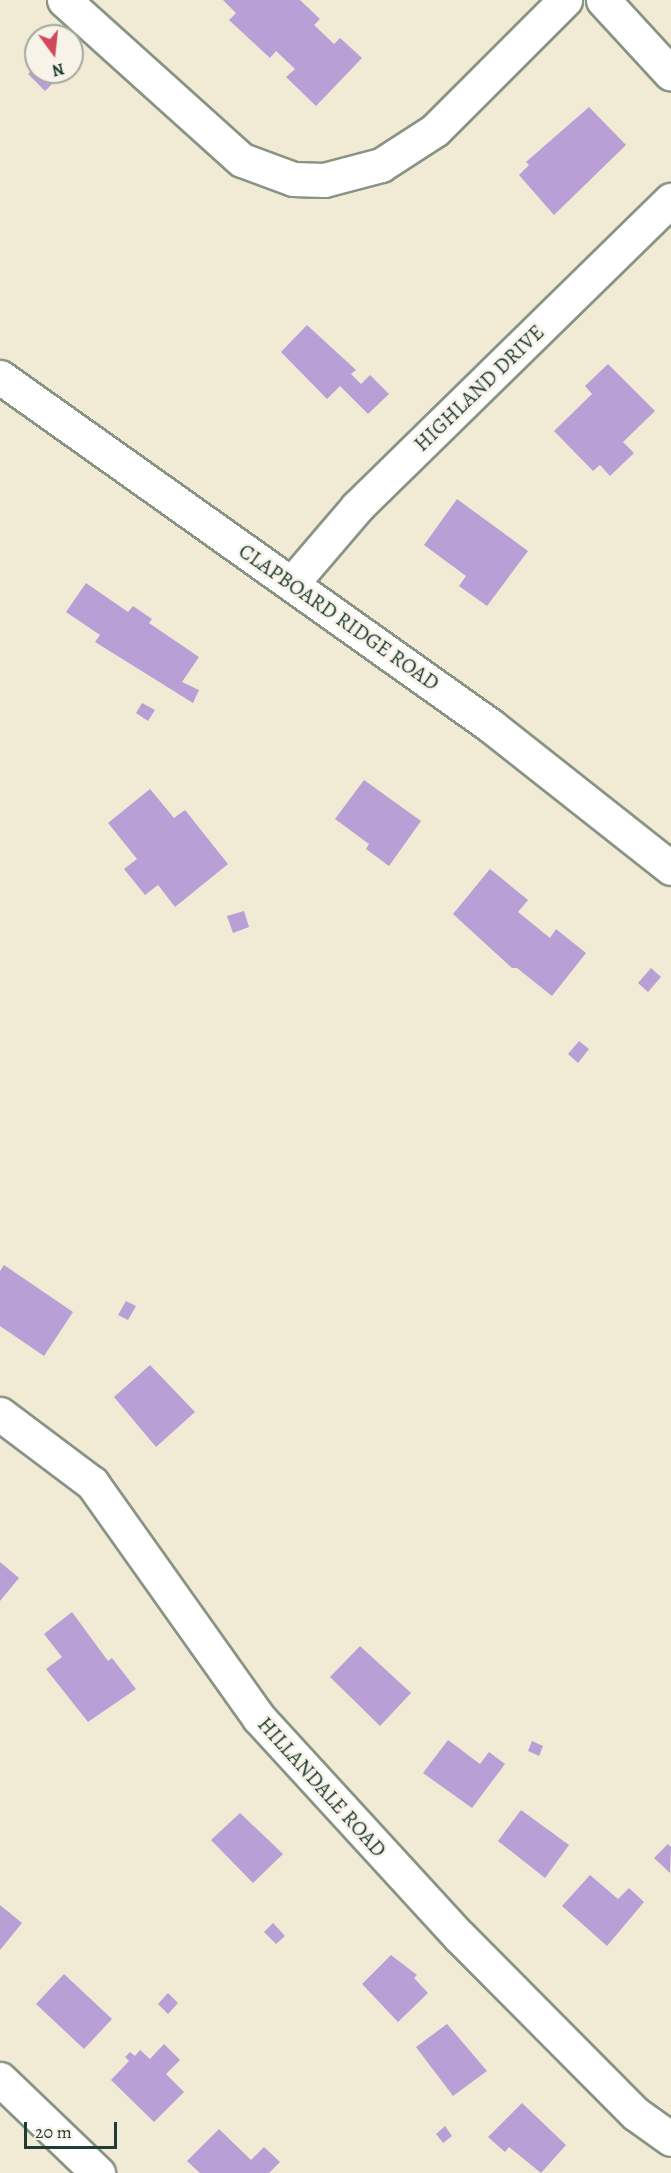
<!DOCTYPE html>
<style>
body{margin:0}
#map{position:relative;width:671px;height:2173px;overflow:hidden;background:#f1ead4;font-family:Alegreya,serif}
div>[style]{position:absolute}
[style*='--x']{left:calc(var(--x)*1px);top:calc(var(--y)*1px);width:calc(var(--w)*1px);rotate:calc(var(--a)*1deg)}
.building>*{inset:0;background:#b8a0d6}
.roads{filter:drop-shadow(2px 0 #889484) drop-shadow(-2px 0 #889484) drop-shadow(0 2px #889484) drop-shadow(0 -2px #889484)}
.street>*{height:33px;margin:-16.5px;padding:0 16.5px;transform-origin:16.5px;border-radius:16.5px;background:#fff}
.secondary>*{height:33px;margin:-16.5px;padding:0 16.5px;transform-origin:16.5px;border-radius:16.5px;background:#fff}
span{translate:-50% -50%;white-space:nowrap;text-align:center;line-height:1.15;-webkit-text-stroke:5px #f7f3e8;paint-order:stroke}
.street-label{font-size:21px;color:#1f3d34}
.north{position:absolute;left:24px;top:24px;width:60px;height:60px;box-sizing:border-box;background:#f7f3e8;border:2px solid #a1aaa0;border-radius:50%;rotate:165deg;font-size:16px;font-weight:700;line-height:24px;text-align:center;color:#1f3d34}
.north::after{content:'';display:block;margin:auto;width:21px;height:27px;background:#d1495b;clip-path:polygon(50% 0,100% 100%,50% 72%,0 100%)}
.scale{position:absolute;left:24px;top:2122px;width:93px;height:27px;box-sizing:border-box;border:3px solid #1f3d34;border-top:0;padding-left:8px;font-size:18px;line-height:21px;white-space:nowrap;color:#1f3d34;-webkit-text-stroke:4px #f7f3e8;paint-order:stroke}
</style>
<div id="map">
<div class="building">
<div style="clip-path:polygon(223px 0,300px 0,320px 19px,314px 25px,334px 44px,340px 38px,362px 58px,316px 106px,286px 77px,295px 69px,276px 51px,270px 58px,229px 20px,236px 13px)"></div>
<div style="clip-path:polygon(36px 66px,36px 72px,50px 72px,57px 79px,45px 91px,28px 74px)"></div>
<div style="clip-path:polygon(589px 107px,626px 145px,554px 215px,519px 175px,529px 165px,526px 162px)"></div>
<div style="clip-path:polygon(307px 325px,356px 370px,351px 374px,361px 384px,370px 375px,389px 394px,368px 414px,340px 386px,327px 399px,281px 352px)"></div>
<div style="clip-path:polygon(608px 364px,655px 411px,623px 442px,634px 453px,610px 476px,600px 465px,593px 471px,554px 431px,592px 394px,585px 386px)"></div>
<div style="clip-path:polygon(457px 499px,528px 551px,487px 606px,459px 586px,466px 576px,424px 545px)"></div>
<div style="clip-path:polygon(86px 583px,128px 612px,133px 606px,152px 619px,149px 623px,199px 657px,182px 682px,199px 690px,193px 703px,95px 642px,100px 635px,66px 612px)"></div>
<div style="clip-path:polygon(142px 703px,155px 710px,148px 721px,136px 713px)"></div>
<div style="clip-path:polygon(364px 780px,421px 821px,389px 866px,366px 849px,369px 844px,335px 819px)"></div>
<div style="clip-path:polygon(150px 789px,174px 818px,185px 810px,228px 864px,175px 907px,158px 885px,145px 895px,124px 869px,137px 859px,108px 823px)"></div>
<div style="clip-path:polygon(490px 869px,528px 900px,518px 912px,550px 938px,556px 929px,586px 953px,552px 996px,517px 968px,512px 968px,453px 914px)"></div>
<div style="clip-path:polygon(244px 911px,249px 927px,233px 933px,227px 916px)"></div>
<div style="clip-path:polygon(651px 968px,661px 977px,648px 992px,638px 983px)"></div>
<div style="clip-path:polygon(579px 1041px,589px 1049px,578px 1063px,568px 1054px)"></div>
<div style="clip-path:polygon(4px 1265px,73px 1312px,44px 1356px,0 1326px,0 1271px)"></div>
<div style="clip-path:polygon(126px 1301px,136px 1306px,128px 1320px,118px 1315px)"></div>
<div style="clip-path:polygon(150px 1365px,195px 1412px,156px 1447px,114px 1397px)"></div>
<div style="clip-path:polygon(0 1562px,19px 1578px,0 1601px)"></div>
<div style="clip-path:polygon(72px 1612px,108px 1661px,112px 1658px,136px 1689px,88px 1722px,46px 1669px,62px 1657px,44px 1634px)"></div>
<div style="clip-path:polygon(360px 1646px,411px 1693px,380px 1726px,330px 1677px)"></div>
<div style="clip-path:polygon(448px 1740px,480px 1764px,489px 1752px,505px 1764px,472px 1808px,423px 1773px)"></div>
<div style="clip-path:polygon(532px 1741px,543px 1746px,539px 1756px,528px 1751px)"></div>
<div style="clip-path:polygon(521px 1810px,569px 1845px,545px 1878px,498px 1841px)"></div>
<div style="clip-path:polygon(240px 1813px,283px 1854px,253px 1883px,211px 1840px)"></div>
<div style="clip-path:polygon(668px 1844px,671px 1847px,670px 1873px,654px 1858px)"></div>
<div style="clip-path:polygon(590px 1875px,618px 1899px,629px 1888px,644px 1902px,607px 1946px,562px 1906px)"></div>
<div style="clip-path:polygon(0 1905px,22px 1923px,0 1950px)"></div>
<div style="clip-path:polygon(273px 1923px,285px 1936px,276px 1944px,264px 1932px)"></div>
<div style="clip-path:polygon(391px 1955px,417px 1975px,414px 1978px,428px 1993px,398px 2022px,362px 1984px)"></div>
<div style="clip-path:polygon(64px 1974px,112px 2019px,84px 2049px,36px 2004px)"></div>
<div style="clip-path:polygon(168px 1993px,178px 2003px,168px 2014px,158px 2004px)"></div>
<div style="clip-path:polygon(447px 2024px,487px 2071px,453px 2096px,416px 2047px)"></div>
<div style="clip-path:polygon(164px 2044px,180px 2060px,166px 2074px,184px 2092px,154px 2122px,111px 2080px,129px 2061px,125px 2057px,130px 2052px,135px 2056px,140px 2050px,150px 2059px)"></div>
<div style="clip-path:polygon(522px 2103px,566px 2145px,541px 2173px,509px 2147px,505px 2152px,488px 2137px)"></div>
<div style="clip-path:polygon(445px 2126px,452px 2136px,443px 2143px,436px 2134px)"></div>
<div style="clip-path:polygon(219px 2129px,251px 2160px,264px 2147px,280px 2162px,269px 2173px,200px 2173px,187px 2161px)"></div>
</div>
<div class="roads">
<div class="street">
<div style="--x:64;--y:0;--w:239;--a:42"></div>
<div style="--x:242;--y:160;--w:54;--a:20.4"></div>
<div style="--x:293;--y:179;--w:31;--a:2"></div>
<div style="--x:324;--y:180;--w:59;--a:-14.7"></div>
<div style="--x:381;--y:165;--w:64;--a:-32.9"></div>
<div style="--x:435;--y:130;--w:184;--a:-45"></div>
<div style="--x:603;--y:0;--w:100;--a:47.4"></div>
<div style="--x:293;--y:582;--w:99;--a:-49.5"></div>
<div style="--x:357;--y:507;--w:439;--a:-44.4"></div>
<div style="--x:0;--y:1414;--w:115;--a:36.9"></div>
<div style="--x:92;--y:1483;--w:288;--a:54.6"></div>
<div style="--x:259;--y:1718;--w:296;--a:47.5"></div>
<div style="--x:459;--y:1936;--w:251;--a:45.2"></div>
<div style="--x:636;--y:2114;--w:43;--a:35.5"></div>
<div style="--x:0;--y:2079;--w:136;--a:43.8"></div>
</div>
<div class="secondary">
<div style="--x:0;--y:377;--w:602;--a:35.4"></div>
<div style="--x:491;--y:726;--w:229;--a:38.3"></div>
</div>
</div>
<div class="street-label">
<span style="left:479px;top:388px;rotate:-44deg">HIGHLAND DRIVE</span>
<span style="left:339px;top:617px;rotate:35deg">CLAPBOARD RIDGE ROAD</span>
<span style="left:322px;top:1787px;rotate:48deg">HILLANDALE ROAD</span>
</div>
<div class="north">N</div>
<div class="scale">20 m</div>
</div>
